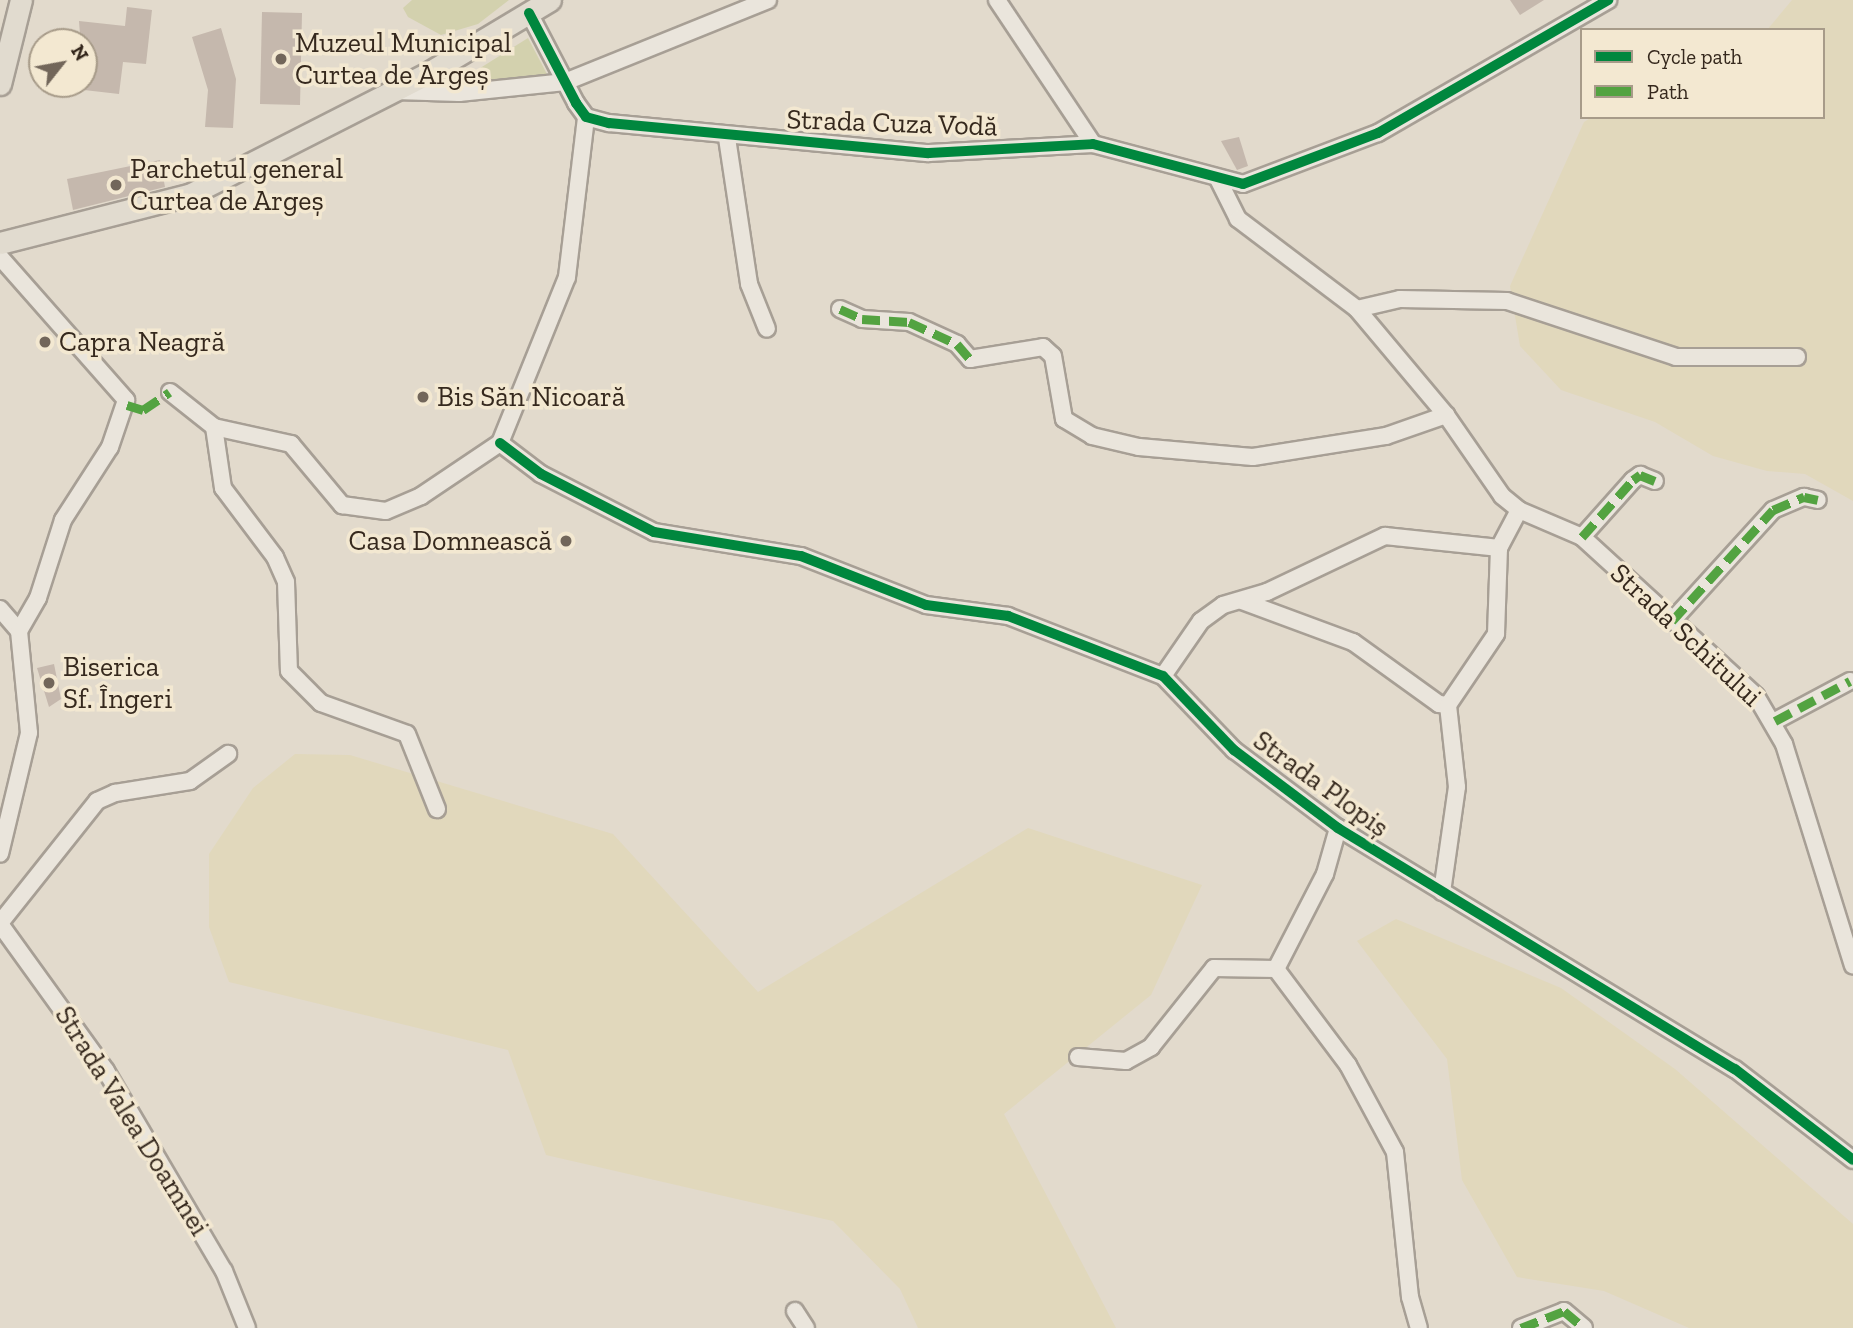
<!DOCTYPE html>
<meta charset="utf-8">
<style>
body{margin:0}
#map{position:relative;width:1853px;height:1328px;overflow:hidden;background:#e2dacc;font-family:"Zilla Slab",serif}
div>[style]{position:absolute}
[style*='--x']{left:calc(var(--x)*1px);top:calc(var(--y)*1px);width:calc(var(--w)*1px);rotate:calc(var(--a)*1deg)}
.farmland>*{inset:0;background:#e1d8bc}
.green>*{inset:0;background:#d3d1ae}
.building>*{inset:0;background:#c5b8ad}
.roads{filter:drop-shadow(2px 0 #a79f95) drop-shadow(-2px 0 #a79f95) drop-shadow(0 2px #a79f95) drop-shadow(0 -2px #a79f95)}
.minor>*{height:16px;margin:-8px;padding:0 8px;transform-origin:8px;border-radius:8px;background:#eae5dc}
.major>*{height:21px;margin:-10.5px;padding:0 10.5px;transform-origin:10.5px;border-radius:10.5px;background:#e1dbcf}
.quiet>*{height:9px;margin-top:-4.5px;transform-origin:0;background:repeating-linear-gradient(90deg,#53a341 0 18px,transparent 0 27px)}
.cycleway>*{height:10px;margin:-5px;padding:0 5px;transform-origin:5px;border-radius:5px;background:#00873e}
.dots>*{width:19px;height:19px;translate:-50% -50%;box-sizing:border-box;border:4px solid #f3e8d1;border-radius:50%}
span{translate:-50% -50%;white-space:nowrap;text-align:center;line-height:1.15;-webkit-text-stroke:7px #f3e8d1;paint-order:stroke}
.poi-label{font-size:28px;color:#35281d}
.left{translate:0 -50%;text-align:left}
.right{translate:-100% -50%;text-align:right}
.street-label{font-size:28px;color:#35281d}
.legend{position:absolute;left:1580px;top:28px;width:245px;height:91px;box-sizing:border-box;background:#f3e8d1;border:2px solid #a79b89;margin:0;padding:9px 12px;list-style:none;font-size:21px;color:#35281d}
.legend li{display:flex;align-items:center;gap:14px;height:35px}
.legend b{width:35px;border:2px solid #a79b89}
.north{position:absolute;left:28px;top:28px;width:70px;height:70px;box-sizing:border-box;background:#f3e8d1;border:2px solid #a79b89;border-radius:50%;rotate:59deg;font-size:19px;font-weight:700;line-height:28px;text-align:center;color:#35281d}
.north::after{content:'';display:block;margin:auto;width:24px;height:32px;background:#72665a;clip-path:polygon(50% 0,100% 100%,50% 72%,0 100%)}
</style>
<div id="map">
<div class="farmland">
<div style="clip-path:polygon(1792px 0,1853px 0,1853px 501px,1805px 474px,1767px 471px,1713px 456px,1655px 422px,1561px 390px,1520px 346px,1510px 286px,1584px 122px,1592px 117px,1823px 117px,1823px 30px,1767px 30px)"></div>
<div style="clip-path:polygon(295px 754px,350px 755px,613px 834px,758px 992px,1028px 828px,1202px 885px,1151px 995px,1004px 1114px,1116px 1328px,918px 1328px,900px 1289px,833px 1221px,546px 1155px,508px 1050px,229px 982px,209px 927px,209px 854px,253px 788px)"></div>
<div style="clip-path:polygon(1396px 919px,1561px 988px,1675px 1069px,1853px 1224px,1853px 1328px,1689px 1328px,1604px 1291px,1517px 1277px,1462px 1180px,1447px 1059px,1357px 941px)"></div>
</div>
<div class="green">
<div style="clip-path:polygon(412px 0,509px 0,478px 24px,441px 35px,408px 17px,403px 8px)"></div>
<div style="clip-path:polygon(528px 38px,548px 76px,460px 85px,466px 77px)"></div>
</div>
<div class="building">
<div style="clip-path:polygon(1510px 0,1544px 0,1520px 15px)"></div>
<div style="clip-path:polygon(127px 7px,152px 10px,146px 64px,123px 62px,119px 94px,84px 90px,79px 21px,125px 26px)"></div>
<div style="clip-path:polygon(262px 12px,302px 13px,300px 105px,260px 104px)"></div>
<div style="clip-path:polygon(221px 28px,236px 79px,233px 128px,205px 127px,208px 90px,192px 37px)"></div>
<div style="clip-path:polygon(1239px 137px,1248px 166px,1237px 170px,1221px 141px)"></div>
<div style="clip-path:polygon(160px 160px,165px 187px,73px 210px,67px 179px)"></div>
<div style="clip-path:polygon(54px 664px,61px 699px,49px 707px,37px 668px)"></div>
</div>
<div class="roads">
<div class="minor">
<div style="--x:997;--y:0;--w:173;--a:56.3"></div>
<div style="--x:529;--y:13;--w:102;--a:62.4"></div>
<div style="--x:576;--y:103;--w:17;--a:54"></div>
<div style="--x:586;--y:117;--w:24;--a:15"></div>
<div style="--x:609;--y:123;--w:321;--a:5.4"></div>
<div style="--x:929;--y:153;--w:164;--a:-3.1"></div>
<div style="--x:1093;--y:144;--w:155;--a:14.9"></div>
<div style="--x:1243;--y:184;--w:144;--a:-20.7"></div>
<div style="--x:1378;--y:133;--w:266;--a:-30"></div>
<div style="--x:395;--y:91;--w:64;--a:1.8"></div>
<div style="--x:459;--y:93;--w:107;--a:-5.9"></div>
<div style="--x:565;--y:82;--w:219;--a:-22"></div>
<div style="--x:727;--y:138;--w:148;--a:81.4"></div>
<div style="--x:749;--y:284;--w:48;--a:68.2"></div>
<div style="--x:1218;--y:179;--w:45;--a:63.4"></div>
<div style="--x:1238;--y:219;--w:149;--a:37.1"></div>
<div style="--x:1357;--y:309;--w:138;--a:50"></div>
<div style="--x:1446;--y:415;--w:98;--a:55.3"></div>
<div style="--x:1502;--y:496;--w:22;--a:39"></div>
<div style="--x:1519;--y:510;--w:69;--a:23.2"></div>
<div style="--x:1582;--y:537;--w:236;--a:42.4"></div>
<div style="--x:1756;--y:696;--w:56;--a:59.7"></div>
<div style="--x:1784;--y:744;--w:232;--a:72.7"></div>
<div style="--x:0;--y:257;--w:191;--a:48.6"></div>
<div style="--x:126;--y:400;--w:50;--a:108.8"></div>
<div style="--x:110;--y:447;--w:87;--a:122.8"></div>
<div style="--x:63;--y:520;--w:82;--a:107.8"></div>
<div style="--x:38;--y:598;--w:38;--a:120"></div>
<div style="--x:840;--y:309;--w:24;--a:24"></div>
<div style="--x:862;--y:319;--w:47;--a:3.7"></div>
<div style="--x:909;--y:322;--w:53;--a:24.6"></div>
<div style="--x:957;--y:344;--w:20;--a:49"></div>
<div style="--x:970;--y:359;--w:74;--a:-9.3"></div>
<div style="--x:1043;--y:347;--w:13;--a:42"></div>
<div style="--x:1053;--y:356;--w:64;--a:80.1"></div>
<div style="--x:1064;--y:419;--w:33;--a:31"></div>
<div style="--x:1092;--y:436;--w:48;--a:13.2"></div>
<div style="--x:1139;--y:447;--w:114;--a:5"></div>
<div style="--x:1253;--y:457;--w:135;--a:-9"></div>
<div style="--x:1386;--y:436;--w:64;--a:-19.3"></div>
<div style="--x:1357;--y:309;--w:44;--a:-13.1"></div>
<div style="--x:1400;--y:299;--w:107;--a:1.1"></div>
<div style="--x:1507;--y:301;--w:178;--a:18.3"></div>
<div style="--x:1676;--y:357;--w:121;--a:0"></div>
<div style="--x:170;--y:392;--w:56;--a:38.5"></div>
<div style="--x:214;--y:427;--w:79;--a:12.4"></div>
<div style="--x:291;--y:444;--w:80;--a:50.1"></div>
<div style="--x:342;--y:505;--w:44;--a:7.8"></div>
<div style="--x:386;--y:511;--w:38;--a:-23"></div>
<div style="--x:421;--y:496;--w:95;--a:-33.9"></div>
<div style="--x:500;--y:443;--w:179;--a:-68"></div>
<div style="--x:567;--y:277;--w:161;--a:-83.2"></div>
<div style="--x:214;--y:427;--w:62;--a:81.6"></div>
<div style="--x:223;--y:488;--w:86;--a:53"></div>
<div style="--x:275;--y:557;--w:27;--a:66"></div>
<div style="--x:286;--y:582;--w:89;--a:88.1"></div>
<div style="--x:289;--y:671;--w:45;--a:45"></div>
<div style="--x:321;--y:703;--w:91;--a:19.8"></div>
<div style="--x:407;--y:734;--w:81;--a:68.2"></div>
<div style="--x:500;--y:443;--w:51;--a:37.1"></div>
<div style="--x:541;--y:474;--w:127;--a:27.2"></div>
<div style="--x:654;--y:532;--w:149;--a:9.3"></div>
<div style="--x:801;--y:556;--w:134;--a:21.4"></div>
<div style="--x:926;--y:605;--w:83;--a:7.6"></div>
<div style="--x:1008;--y:616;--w:166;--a:21.2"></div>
<div style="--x:1163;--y:676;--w:103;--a:46.2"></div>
<div style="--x:1234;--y:750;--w:130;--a:36.9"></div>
<div style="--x:1338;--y:828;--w:464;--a:31.3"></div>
<div style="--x:1735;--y:1069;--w:149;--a:37.6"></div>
<div style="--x:1582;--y:537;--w:76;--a:-48.2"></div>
<div style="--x:1633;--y:480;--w:9;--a:-36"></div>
<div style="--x:1640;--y:475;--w:16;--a:22"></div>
<div style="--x:1242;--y:601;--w:118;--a:20.3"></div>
<div style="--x:1353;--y:642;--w:106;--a:35.8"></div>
<div style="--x:1439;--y:704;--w:9;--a:6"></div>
<div style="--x:1448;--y:705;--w:86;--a:-55.9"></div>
<div style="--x:1496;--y:634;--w:86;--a:-88"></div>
<div style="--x:0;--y:609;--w:29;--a:49"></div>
<div style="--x:19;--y:631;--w:102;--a:84.4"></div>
<div style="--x:29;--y:733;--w:124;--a:103.5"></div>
<div style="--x:1672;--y:621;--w:150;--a:-47.7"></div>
<div style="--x:1773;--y:510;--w:34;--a:-23"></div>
<div style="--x:1804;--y:497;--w:14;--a:12"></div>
<div style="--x:1163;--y:676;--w:67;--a:-55.4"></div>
<div style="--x:1201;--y:621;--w:27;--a:-36"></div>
<div style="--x:1223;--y:605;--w:46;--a:-16.5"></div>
<div style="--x:1267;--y:592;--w:131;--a:-25.4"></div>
<div style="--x:1385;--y:536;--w:115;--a:6"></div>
<div style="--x:1499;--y:548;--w:43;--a:-62.2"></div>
<div style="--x:1775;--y:721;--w:85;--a:-28.1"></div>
<div style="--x:1442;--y:892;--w:106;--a:-81.9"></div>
<div style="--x:1457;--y:787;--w:82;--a:-96.3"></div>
<div style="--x:0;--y:923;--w:156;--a:-51.5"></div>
<div style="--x:97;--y:801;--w:20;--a:-24"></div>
<div style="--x:115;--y:793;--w:76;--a:-9.1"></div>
<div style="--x:190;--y:781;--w:47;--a:-35.4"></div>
<div style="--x:0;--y:924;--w:181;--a:54.2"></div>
<div style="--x:106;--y:1071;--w:232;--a:59.5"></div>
<div style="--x:224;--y:1271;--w:61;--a:68"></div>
<div style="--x:1276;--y:969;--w:107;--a:-62.7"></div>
<div style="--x:1325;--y:874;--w:48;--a:-74.2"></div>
<div style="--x:1078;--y:1057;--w:48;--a:4.8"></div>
<div style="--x:1126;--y:1061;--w:29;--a:-29"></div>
<div style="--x:1151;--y:1047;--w:101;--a:-51.4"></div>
<div style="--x:1214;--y:968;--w:62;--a:0.9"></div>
<div style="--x:1276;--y:969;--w:120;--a:53.1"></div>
<div style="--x:1348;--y:1065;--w:99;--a:61.6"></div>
<div style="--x:1395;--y:1152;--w:146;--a:84.1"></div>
<div style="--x:1410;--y:1297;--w:32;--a:74"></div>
<div style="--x:795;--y:1311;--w:20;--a:57"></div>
<div style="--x:1521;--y:1328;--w:46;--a:-21.6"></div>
<div style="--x:1564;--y:1311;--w:26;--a:40"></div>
</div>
<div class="major">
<div style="--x:0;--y:84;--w:87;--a:-76"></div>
<div style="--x:0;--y:243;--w:195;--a:-14.3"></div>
<div style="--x:189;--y:195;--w:268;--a:-27"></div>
<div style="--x:428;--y:73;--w:142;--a:-30.9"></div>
</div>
</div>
<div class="quiet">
<div style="--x:840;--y:309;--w:24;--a:24"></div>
<div style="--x:862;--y:319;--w:47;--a:3.7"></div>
<div style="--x:909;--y:322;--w:53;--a:24.6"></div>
<div style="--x:957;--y:344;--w:20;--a:49"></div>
<div style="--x:127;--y:405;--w:17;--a:17"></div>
<div style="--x:143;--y:410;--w:32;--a:-34"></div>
<div style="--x:1582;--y:537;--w:76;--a:-48.2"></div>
<div style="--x:1633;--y:480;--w:9;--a:-36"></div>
<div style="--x:1640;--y:475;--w:16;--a:22"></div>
<div style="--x:1672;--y:621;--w:150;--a:-47.7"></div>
<div style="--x:1773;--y:510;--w:34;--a:-23"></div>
<div style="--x:1804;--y:497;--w:14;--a:12"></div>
<div style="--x:1775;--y:721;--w:85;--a:-28.1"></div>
<div style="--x:1521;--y:1328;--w:46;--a:-21.6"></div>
<div style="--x:1564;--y:1311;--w:26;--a:40"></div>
</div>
<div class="cycleway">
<div style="--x:529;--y:13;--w:102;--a:62.4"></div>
<div style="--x:576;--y:103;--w:17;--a:54"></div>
<div style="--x:586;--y:117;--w:24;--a:15"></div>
<div style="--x:609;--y:123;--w:321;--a:5.4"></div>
<div style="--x:929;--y:153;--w:164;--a:-3.1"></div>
<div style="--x:1093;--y:144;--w:155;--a:14.9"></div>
<div style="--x:1243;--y:184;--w:144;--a:-20.7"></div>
<div style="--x:1378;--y:133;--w:266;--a:-30"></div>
<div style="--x:500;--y:443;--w:51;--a:37.1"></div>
<div style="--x:541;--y:474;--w:127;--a:27.2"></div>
<div style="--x:654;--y:532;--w:149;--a:9.3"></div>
<div style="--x:801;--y:556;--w:134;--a:21.4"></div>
<div style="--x:926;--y:605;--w:83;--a:7.6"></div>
<div style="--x:1008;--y:616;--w:166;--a:21.2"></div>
<div style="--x:1163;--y:676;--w:103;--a:46.2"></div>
<div style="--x:1234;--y:750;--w:130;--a:36.9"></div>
<div style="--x:1338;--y:828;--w:464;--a:31.3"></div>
<div style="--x:1735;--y:1069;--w:149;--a:37.6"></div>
</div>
<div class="dots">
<div style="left:281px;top:59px;background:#72665a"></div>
<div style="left:116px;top:185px;background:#72665a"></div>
<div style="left:45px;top:342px;background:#72665a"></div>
<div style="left:423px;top:397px;background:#72665a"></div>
<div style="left:566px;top:541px;background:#72665a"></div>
<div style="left:49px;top:683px;background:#72665a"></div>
</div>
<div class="poi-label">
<span class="left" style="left:295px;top:59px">Muzeul Municipal<br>Curtea de Argeș</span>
<span class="left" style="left:130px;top:185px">Parchetul general<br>Curtea de Argeș</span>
<span class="left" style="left:59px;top:342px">Capra Neagră</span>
<span class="left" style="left:437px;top:397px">Bis Săn Nicoară</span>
<span class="right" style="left:552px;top:541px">Casa Domnească</span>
<span class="left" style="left:63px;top:683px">Biserica<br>Sf. Îngeri</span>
</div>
<div class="street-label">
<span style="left:892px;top:123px;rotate:2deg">Strada Cuza Vodă</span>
<span style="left:1686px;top:635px;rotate:43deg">Strada Schitului</span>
<span style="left:1321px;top:784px;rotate:36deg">Strada Plopiș</span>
<span style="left:132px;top:1121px;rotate:58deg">Strada Valea Doamnei</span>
</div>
<ul class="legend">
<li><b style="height:9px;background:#00873e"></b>Cycle path</li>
<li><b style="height:9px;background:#53a341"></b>Path</li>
</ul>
<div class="north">N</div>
</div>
